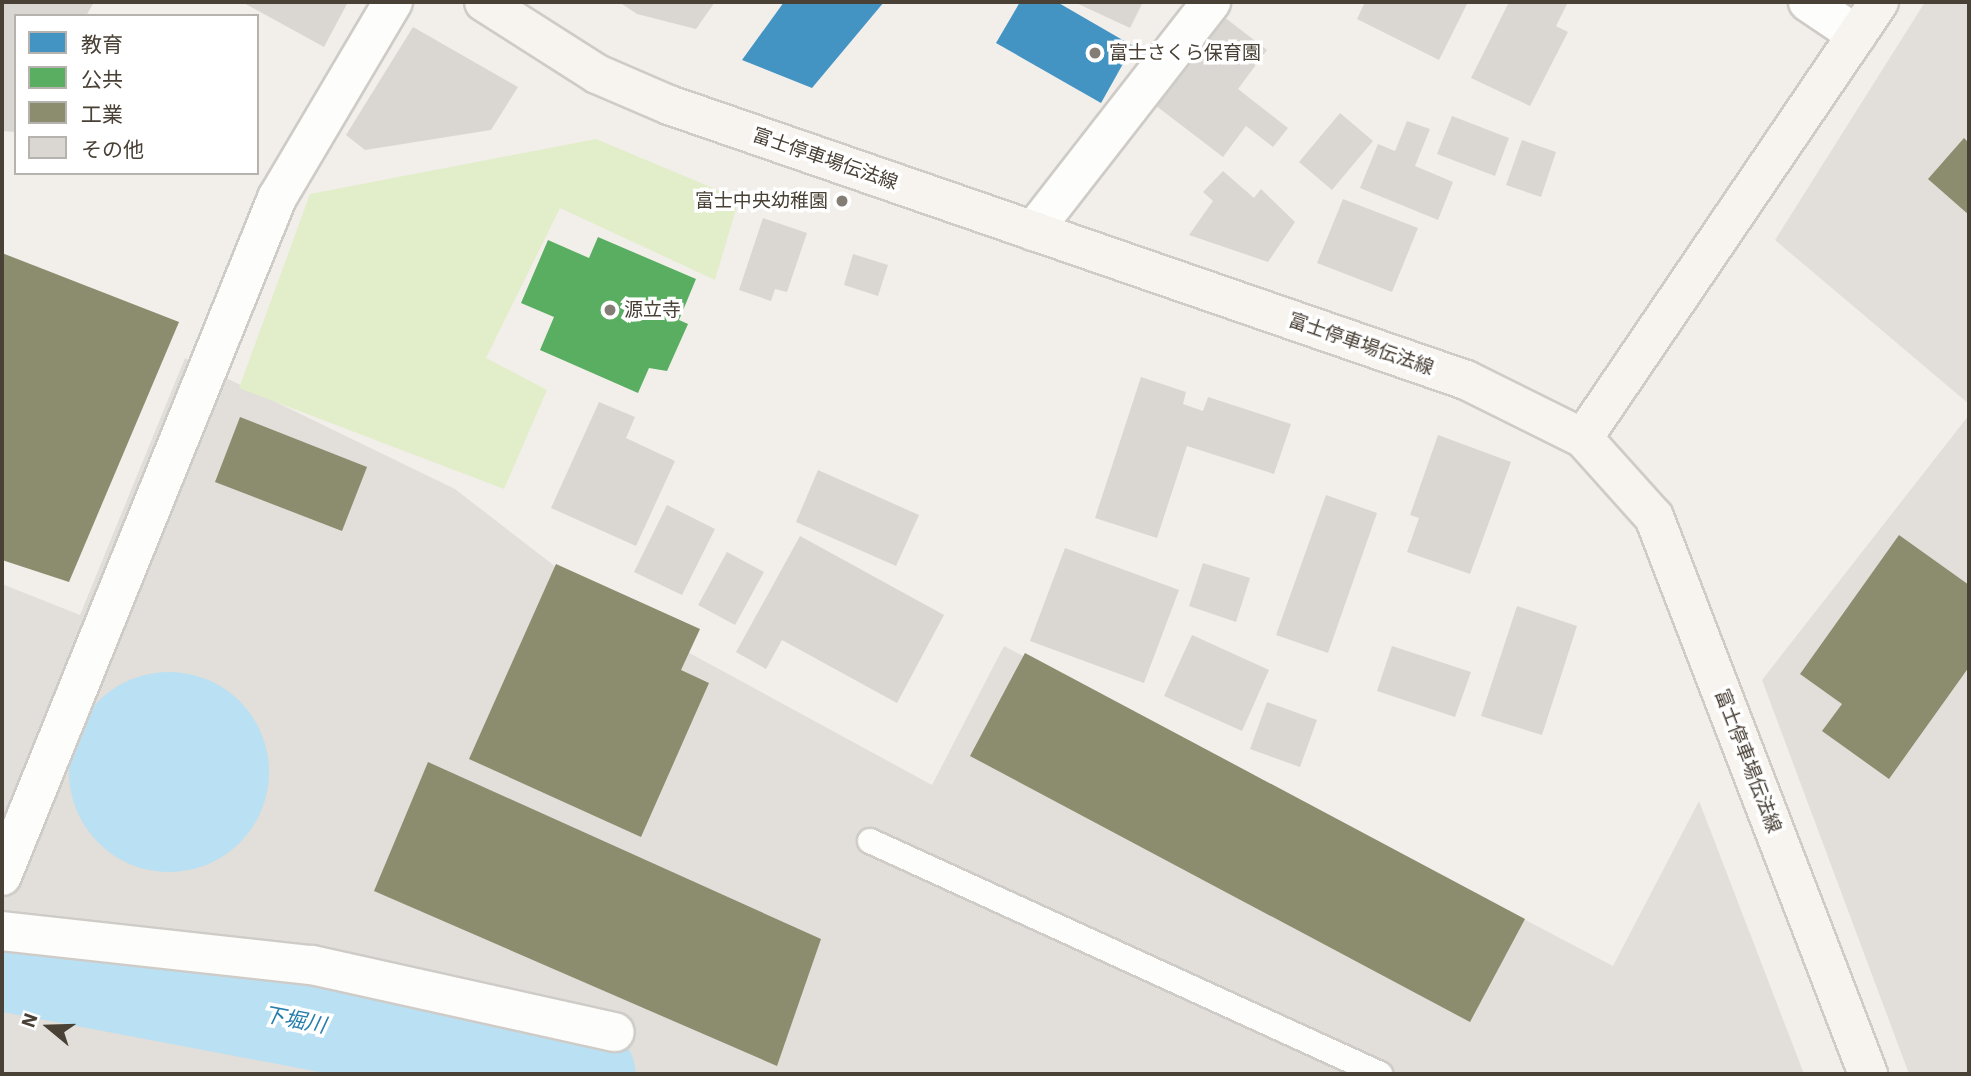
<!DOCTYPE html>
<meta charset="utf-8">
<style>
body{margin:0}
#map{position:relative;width:1971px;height:1076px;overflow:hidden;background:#f2efeb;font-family:"IBM Plex Sans","Noto Sans JP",sans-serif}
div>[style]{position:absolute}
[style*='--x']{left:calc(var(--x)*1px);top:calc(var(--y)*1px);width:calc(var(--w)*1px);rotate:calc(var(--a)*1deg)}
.industrial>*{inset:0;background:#e2ded9}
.green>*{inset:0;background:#e2edc9}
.water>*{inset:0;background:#b9e0f3}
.round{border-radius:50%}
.schools>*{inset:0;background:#4393c3}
.public>*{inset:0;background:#5aae61}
.industry>*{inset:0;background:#8c8c6e}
.river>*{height:96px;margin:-48px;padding:0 48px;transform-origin:48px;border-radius:48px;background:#b9e0f3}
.building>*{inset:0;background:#dad6d2}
.roads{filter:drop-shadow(2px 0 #cfcbc7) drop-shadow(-2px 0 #cfcbc7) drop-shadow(0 2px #cfcbc7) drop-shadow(0 -2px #cfcbc7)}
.lane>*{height:24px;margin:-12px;padding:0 12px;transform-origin:12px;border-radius:12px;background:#fdfdfc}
.street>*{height:38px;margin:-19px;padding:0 19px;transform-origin:19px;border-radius:19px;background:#fdfdfc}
.secondary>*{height:38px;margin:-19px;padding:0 19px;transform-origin:19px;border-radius:19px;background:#f7f4ef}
.dots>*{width:19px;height:19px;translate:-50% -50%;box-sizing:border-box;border:4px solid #fff;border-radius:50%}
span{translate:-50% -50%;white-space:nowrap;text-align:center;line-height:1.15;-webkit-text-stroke:7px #fff;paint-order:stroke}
.poi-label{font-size:19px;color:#494036}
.left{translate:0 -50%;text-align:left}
.right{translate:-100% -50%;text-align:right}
.street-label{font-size:19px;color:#494036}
.water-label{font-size:21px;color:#257dac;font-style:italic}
.frame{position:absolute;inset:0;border:4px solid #494036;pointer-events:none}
.legend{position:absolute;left:14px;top:14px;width:245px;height:161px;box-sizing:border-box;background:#fff;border:2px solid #b6b3af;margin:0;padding:9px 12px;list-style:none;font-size:21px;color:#494036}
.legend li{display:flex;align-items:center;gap:14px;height:35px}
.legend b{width:35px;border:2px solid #b6b3af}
.north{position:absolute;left:14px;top:992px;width:70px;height:70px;-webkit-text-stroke:5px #fff;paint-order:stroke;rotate:289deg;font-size:19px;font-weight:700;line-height:28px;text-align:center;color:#494036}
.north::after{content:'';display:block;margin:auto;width:24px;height:32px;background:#494036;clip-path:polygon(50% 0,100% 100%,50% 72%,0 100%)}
</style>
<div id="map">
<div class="industrial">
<div style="clip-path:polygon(1925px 2px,1969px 2px,1969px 404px,1775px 240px)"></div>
<div style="clip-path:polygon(185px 358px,455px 489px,614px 612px,932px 785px,1004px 646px,1613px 966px,1699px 801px,1804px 1074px,2px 1074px,2px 584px,80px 615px)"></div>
<div style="clip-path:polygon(1969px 415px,1969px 1074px,1909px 1074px,1762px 680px)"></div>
</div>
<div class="green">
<div style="clip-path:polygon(596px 139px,739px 199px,715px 280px,560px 208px,486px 358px,547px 390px,504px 489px,239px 388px,310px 194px)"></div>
</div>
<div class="water">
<div class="round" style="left:69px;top:672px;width:200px;height:200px"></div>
</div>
<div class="schools">
<div style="clip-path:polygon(784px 2px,884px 2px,812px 88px,742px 60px)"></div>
<div style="clip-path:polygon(1020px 2px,1057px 2px,1133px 46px,1101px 103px,996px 43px)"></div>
</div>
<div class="public">
<div style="clip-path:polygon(598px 237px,696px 279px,679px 320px,688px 324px,667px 371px,649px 368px,638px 393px,540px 350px,554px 317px,521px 303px,548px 240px,589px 258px)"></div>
</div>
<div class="industry">
<div style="clip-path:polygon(1964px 138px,1969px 143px,1969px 215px,1928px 179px)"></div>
<div style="clip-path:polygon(2px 253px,179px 322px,69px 582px,2px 560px)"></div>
<div style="clip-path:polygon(240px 417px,367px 467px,342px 531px,215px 482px)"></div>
<div style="clip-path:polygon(1899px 535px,1969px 585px,1969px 667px,1889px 779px,1822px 731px,1842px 704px,1800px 674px)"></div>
<div style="clip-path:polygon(556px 564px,700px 629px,681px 670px,709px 683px,641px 837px,469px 759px)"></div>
<div style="clip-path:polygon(1025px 653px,1525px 919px,1470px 1022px,970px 756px)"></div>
<div style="clip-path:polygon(428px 762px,821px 939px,777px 1066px,374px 891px)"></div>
</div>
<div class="river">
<div style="--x:2;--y:963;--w:596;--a:10.73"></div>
</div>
<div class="building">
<div style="clip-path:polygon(2px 2px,94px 2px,86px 16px,16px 16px,16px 132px,2px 131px)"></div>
<div style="clip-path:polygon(242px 2px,348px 2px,324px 47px)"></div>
<div style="clip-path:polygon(619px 2px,715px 2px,696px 29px,637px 14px)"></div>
<div style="clip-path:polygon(1074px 2px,1143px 2px,1130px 28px)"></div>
<div style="clip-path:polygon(1365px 2px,1468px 2px,1439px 60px,1357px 19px)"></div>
<div style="clip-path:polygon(1509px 2px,1567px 4px,1556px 26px,1568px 32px,1530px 106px,1471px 78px)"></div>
<div style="clip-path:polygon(1219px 13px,1267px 50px,1238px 89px,1288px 128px,1273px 147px,1246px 126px,1223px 157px,1151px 102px)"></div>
<div style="clip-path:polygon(413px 27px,518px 87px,491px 130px,365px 150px,346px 135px)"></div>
<div style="clip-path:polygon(1340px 113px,1373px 141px,1332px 190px,1299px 162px)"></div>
<div style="clip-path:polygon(1452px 116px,1509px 138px,1495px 176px,1437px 154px)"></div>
<div style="clip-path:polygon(1407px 121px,1430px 129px,1415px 166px,1453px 182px,1438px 220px,1360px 188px,1378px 144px,1395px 151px)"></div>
<div style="clip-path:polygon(1522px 140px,1556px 152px,1541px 197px,1506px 185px)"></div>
<div style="clip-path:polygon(1223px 171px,1254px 198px,1261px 189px,1295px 222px,1268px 262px,1189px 235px,1213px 201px,1203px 192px)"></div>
<div style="clip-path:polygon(1343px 199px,1418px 228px,1392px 292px,1317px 263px)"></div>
<div style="clip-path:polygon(763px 218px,807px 233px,787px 292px,775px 289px,771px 301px,739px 290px)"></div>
<div style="clip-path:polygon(853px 254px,888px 265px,878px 296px,844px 285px)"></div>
<div style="clip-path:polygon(1141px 377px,1186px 392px,1183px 404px,1203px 411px,1208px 397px,1291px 424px,1274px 474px,1187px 446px,1157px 538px,1095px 518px)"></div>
<div style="clip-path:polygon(599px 402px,635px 417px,626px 438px,675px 461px,636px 546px,551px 508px)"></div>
<div style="clip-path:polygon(1438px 435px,1511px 462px,1470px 574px,1407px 552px,1419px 518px,1410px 515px)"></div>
<div style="clip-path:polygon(818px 470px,919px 515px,896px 566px,796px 522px)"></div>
<div style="clip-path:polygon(1326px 495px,1377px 513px,1328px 653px,1276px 635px)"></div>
<div style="clip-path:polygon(667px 505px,715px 529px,682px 595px,634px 572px)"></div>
<div style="clip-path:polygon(800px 536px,944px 615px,897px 703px,782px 640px,766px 669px,736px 652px)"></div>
<div style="clip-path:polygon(1065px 548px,1179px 590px,1144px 683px,1030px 641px)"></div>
<div style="clip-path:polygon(727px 552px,764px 572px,735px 625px,698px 605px)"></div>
<div style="clip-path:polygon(1203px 563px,1250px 578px,1236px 622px,1189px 606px)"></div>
<div style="clip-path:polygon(1517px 606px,1577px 626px,1542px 735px,1481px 716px)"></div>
<div style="clip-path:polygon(1192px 635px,1269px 670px,1242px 731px,1164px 696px)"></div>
<div style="clip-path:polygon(1392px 646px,1471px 672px,1455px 717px,1377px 691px)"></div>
<div style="clip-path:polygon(1267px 702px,1317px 720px,1300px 767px,1250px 749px)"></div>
</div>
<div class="roads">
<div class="lane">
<div style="--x:870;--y:841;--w:561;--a:24.55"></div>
</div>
<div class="street">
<div style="--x:1808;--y:2;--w:59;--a:34"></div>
<div style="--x:1033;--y:231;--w:290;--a:-52.1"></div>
<div style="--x:2;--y:876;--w:732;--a:-67.92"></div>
<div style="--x:277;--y:198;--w:228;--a:-59.4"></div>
<div style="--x:2;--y:931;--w:312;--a:6.3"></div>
<div style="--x:312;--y:965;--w:310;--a:12.5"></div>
</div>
<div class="secondary">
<div style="--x:484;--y:2;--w:134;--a:32.5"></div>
<div style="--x:597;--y:74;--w:78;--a:23.3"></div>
<div style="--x:669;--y:105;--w:843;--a:19.04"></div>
<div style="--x:1466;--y:380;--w:131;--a:26.4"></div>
<div style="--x:1583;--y:438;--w:106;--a:48.1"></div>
<div style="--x:1654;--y:517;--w:597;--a:68.98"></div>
<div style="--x:1583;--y:438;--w:527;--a:-55.83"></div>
</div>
</div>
<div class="dots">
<div style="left:1095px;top:53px;background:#847d75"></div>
<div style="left:842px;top:201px;background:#847d75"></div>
<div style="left:610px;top:310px;background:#847d75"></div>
</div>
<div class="poi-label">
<span class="left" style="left:1109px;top:53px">富士さくら保育園</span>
<span class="right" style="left:828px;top:201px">富士中央幼稚園</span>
<span class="left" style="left:624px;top:310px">源立寺</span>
</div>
<div class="street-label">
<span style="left:825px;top:159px;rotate:19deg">富士停車場伝法線</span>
<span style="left:1361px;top:344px;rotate:19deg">富士停車場伝法線</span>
<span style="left:1748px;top:761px;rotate:69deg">富士停車場伝法線</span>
</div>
<div class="water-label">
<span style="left:295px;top:1019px;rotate:11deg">下堀川</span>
</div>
<div class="frame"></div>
<ul class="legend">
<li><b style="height:19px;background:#4393c3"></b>教育</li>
<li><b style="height:19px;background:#5aae61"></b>公共</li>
<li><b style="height:19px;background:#8c8c6e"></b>工業</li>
<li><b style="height:19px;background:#dad6d2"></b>その他</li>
</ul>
<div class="north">N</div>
</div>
